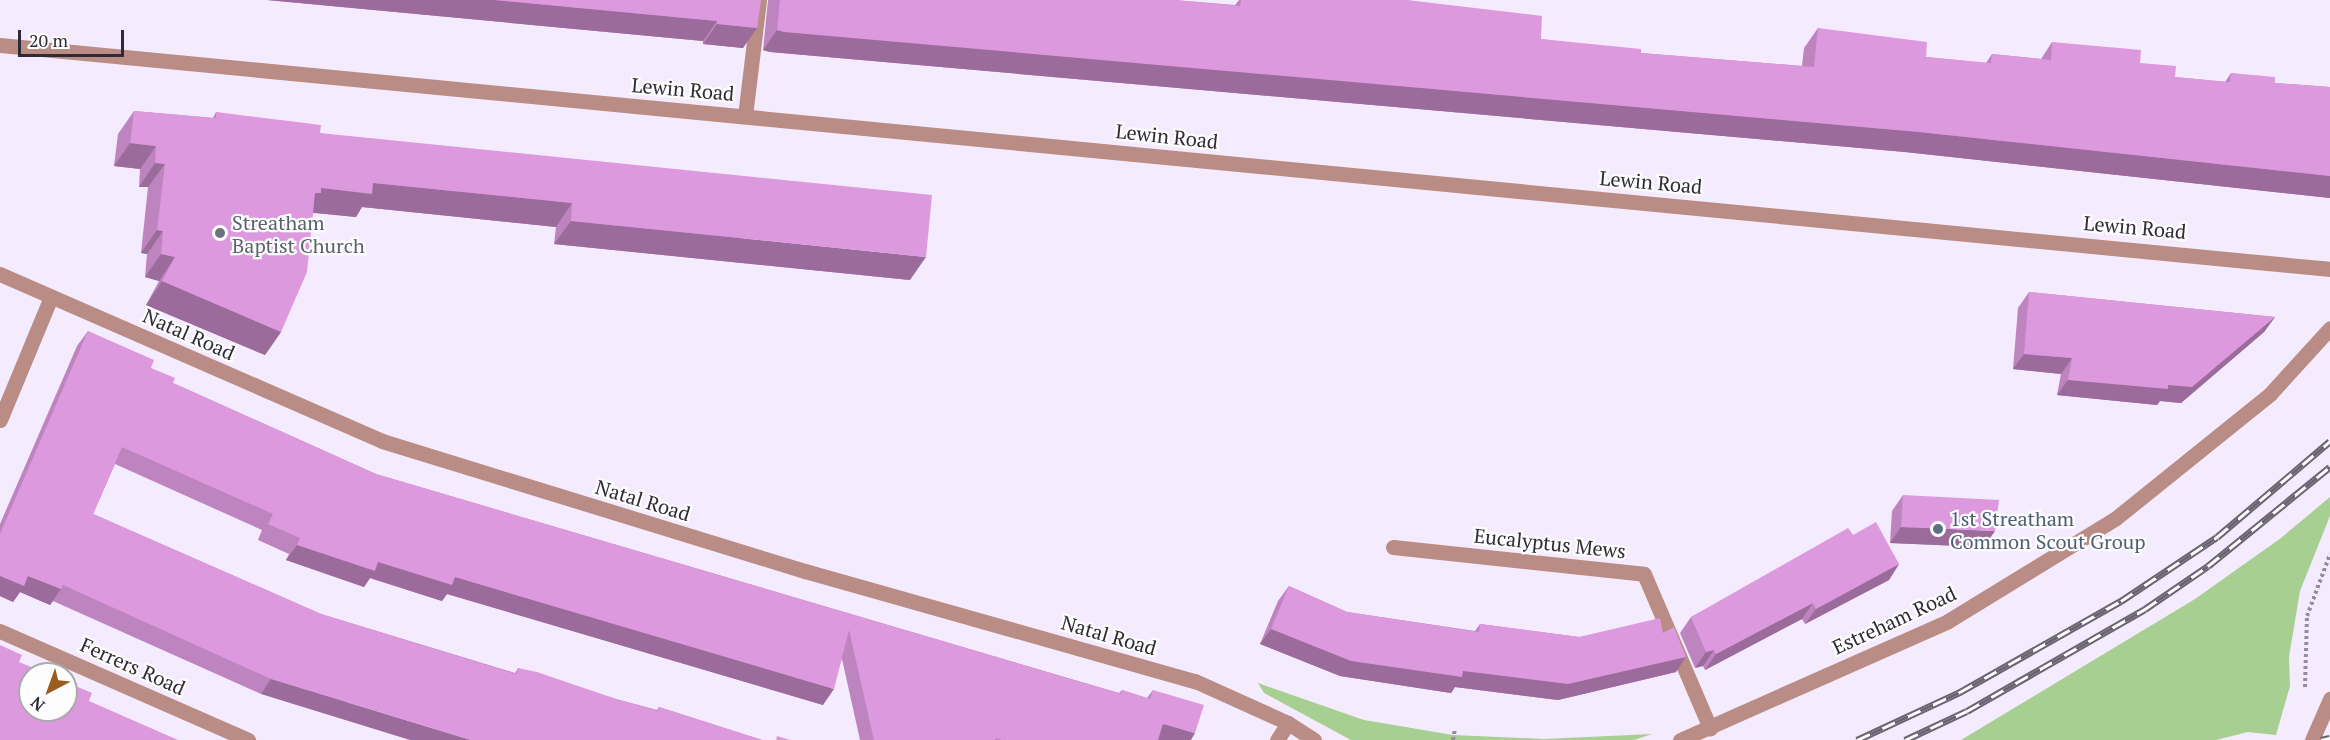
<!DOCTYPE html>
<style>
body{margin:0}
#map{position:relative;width:2330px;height:740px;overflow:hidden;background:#f5ebfe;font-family:"PT Serif",serif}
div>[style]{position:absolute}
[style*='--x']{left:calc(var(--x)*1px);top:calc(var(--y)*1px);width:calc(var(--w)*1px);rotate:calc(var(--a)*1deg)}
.green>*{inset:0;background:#a8cf92}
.path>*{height:4px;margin-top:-2px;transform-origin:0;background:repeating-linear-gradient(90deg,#938c9a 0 3px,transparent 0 6px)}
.service>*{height:15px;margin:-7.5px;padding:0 7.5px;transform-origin:7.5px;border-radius:7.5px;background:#b98d85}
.minor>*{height:15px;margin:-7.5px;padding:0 7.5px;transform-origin:7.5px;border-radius:7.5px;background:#b98d85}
.rail>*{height:7px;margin-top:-3.5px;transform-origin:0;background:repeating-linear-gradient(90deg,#fdfdfd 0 14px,#6a6470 0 28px);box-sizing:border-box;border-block:2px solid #6a6470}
.wall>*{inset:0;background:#be84bf}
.shaded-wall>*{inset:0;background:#9b6b9b}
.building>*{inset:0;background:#dd99de}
.dots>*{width:16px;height:16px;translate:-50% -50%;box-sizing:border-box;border:3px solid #fdfdfd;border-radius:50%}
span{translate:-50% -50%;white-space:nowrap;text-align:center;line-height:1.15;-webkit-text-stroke:4.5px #fdfdfd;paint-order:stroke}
.street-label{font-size:20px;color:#2f2b34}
.worship-label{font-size:20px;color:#5b616d}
.left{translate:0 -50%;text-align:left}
.service-label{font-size:20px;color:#4e5e75}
.north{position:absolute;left:18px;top:662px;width:60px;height:60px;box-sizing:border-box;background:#fdfdfd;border:2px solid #aba9ad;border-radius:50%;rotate:221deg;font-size:16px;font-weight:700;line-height:24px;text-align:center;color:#2f2b34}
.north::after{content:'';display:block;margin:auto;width:21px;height:27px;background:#995d1f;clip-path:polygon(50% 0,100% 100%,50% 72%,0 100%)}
.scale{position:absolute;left:18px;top:30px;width:106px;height:27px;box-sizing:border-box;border:3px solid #2f2b34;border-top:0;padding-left:8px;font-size:18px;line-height:21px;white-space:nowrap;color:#2f2b34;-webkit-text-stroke:4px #fdfdfd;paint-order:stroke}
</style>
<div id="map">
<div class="green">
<div style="clip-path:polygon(2330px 497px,2330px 516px,2300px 591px,2289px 657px,2290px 686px,2276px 735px,2248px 732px,2216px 740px,1961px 740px,2195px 599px,2281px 538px)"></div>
<div style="clip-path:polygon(1258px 683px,1364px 720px,1453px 735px,1544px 739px,1652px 734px,1634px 740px,1351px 740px,1264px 693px)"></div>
</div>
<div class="path">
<div style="--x:2305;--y:687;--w:71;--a:-88.4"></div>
<div style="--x:2307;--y:616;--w:66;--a:-69.6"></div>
<div style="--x:1453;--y:740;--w:11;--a:-80"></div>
</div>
<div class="service">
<div style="--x:745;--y:116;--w:117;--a:-83.1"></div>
<div style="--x:1393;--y:547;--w:252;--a:6.1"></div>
<div style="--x:1644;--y:574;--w:168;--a:66.8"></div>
<div style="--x:2312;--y:740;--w:45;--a:-66.3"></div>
</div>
<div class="minor">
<div style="--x:0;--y:45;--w:2341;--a:5.49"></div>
<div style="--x:0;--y:274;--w:417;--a:23.6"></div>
<div style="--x:382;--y:441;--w:443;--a:17.1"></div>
<div style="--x:805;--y:571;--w:405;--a:15.8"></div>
<div style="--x:1195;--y:681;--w:102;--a:24.3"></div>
<div style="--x:1288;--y:723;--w:31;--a:33"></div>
<div style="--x:0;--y:420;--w:133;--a:-67.5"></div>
<div style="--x:0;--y:631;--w:271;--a:23.7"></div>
<div style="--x:1277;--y:740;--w:20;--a:-57"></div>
<div style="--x:1680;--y:740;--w:293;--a:-23.9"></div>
<div style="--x:1948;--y:621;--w:197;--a:-31.5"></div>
<div style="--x:2116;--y:518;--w:198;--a:-38.8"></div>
<div style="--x:2270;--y:394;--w:89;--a:-47.7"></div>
</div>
<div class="rail">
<div style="--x:1857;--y:740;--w:114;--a:-25"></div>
<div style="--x:1960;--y:692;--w:185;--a:-29.5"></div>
<div style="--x:2121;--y:601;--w:115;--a:-33.7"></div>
<div style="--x:2217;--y:537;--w:148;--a:-40.3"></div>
<div style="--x:1905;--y:740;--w:68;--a:-25.1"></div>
<div style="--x:1967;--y:711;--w:205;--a:-29.8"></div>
<div style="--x:2145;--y:609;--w:76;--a:-34.3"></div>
<div style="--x:2208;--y:566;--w:157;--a:-39.1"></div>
<div style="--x:2321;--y:740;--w:9;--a:-13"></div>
</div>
<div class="wall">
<div style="clip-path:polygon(267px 0,761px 0,743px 48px,703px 44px,703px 41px)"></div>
<div style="clip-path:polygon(768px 0,1174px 0,1235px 5px,1239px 0,1407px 0,1541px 39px,1641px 53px,1802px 66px,1804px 48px,1818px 28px,1926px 57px,1986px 63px,1992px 54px,2041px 59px,2052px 42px,2140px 63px,2175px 77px,2225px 82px,2231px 73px,2275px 83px,2330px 87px,2330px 198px,1905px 152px,770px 52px,763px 50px)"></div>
<div style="clip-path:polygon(134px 111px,213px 118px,216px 112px,320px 133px,910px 280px,554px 244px,556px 227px,362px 207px,356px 217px,313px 213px,281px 332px,265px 355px,146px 305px,159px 281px,145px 277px,147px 254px,141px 253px,148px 187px,139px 187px,140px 169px,114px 166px,118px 134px)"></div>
<div style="clip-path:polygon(2029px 292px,2275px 317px,2264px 332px,2181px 403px,2160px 401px,2157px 405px,2057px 395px,2061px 374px,2013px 369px,2018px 308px)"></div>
<div style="clip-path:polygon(88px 331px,151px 368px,173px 383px,376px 474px,1119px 693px,1122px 690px,1147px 698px,1153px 690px,1191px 740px,860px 740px,842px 659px,823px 705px,447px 594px,442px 601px,370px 578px,364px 587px,286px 560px,289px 554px,258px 540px,262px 530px,115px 464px,93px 514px,321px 614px,515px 673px,518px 668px,616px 699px,657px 710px,659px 707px,762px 740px,261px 694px,53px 601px,50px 605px,20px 592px,13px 602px,0 596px,0 524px,77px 346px)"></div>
<div style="clip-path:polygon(1903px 495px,1984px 547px,1890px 543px,1892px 511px)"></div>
<div style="clip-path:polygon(1853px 535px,1899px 564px,1889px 580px,1805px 624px,1802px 619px,1705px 670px,1703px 666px,1695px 668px,1680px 633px,1691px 617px)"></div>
<div style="clip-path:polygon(1289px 586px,1347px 612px,1475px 631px,1480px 624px,1579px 637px,1663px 633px,1676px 672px,1558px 700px,1455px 687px,1451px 693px,1340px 676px,1260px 644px,1278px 601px)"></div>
</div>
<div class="shaded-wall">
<div style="clip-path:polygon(267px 0,494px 0,717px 21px,703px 41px)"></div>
<div style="clip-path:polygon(717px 24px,757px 28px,743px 48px,703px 44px)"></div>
<div style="clip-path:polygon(777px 30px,1919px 132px,2330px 176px,2330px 198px,1905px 152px,770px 52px,763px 50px)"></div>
<div style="clip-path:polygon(130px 143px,156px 146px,140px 169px,114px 166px)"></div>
<div style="clip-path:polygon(155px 163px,165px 164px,148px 187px,139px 187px)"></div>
<div style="clip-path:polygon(373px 183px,572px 203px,556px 227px,362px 207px,356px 217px,308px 212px,315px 193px,321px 188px)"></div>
<div style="clip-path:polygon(571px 221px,926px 257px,910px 280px,554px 244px)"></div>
<div style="clip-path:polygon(157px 230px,163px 231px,147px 254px,141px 253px)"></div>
<div style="clip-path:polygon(161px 254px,175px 257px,159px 281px,145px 277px)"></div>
<div style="clip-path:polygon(162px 281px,281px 332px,265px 355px,146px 305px)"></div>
<div style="clip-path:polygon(2275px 317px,2264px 332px,2181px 403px,2160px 401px,2157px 405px,2057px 395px,2068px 380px)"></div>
<div style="clip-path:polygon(2024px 354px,2072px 358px,2061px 374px,2013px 369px)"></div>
<div style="clip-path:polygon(1901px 527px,1995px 531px,1984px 547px,1890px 543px)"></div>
<div style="clip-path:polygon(297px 545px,455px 577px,834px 689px,823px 705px,447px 594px,442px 601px,370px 578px,364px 587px,286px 560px)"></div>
<div style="clip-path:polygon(1899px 564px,1889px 580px,1805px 624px,1816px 609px)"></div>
<div style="clip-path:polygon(0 576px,28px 576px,61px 589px,50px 605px,20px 592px,13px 602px,0 596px)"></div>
<div style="clip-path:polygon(1813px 603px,1802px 619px,1705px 670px,1716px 654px)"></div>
<div style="clip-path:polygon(1271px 629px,1463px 671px,1686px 657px,1676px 672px,1558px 700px,1455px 687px,1451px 693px,1340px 676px,1260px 644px)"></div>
<div style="clip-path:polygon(1714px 650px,1703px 666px,1695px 668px,1706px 652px)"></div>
<div style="clip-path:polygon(271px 679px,471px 740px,410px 740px,261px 694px)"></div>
<div style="clip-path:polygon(1163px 724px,1195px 733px,1191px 740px,1153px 740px)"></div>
</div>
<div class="building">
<div style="clip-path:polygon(494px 0,761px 0,757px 28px,717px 24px,717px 21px)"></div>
<div style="clip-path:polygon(780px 0,1174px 0,1240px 6px,1241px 0,1407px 0,1542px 16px,1541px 39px,1641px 49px,1641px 53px,1814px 67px,1818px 28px,1927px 42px,1926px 57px,1991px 63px,1992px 54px,2051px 60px,2052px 42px,2141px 50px,2140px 63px,2176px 66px,2175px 77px,2230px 82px,2231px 73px,2275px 77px,2275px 83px,2330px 87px,2330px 176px,1919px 132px,784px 32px,777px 30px)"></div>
<div style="clip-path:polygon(134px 111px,216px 118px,216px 112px,321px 125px,320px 133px,932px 195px,926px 257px,571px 221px,572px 203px,373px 183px,372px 194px,321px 188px,321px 193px,315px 193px,307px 272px,281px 332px,162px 281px,175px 257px,161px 254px,163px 231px,157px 230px,165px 164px,155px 163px,156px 146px,130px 143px)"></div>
<div style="clip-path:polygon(2029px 292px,2275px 317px,2192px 387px,2168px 385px,2168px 389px,2068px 380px,2072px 358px,2024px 354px)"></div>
<div style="clip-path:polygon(88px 331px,154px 360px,151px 368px,175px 378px,173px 383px,376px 474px,1121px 694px,1122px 690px,1150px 699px,1153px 690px,1204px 705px,1195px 733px,1163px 724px,1158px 740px,1002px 740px,996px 738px,995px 740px,874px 740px,849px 630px,834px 689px,455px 577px,452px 585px,378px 562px,375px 571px,297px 545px,300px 538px,268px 524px,273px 514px,122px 447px,93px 514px,321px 614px,516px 674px,518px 668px,537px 672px,616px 699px,658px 711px,659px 707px,762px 740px,471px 740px,271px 679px,63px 585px,61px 589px,28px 576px,24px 586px,0 576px,0 534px)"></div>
<div style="clip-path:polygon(1903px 495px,1999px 500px,1995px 531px,1901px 527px)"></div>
<div style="clip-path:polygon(1876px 522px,1899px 564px,1816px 609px,1813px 603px,1716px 654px,1714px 650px,1706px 652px,1691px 617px,1848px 528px,1853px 535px)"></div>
<div style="clip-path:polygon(1289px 586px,1347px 612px,1479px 632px,1480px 624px,1579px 637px,1660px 618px,1663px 633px,1674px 627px,1686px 657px,1568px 684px,1463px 671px,1462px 677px,1351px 661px,1271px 629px)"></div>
<div style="clip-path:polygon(0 645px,22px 655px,19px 662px,48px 674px,30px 674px,30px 710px,66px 710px,66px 682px,92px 693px,89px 701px,178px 740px,0 740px)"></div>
<div style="clip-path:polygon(777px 736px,790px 740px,776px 740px)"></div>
</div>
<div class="dots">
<div style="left:220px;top:233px;background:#6b7280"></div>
<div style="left:1938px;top:529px;background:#5c6f8a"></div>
</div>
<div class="street-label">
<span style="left:683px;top:89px;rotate:5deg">Lewin Road</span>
<span style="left:1167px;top:136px;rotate:6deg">Lewin Road</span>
<span style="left:1651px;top:182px;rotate:5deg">Lewin Road</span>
<span style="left:2135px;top:227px;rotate:5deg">Lewin Road</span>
<span style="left:189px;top:334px;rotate:24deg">Natal Road</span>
<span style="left:643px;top:500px;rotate:17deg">Natal Road</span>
<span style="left:1550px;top:543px;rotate:6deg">Eucalyptus Mews</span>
<span style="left:1894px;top:620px;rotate:-25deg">Estreham Road</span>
<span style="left:1109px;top:635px;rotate:16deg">Natal Road</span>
<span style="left:133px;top:666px;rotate:24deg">Ferrers Road</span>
</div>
<div class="worship-label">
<span class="left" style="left:232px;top:234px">Streatham<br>Baptist Church</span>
</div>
<div class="service-label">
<span class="left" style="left:1950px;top:530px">1st Streatham<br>Common Scout Group</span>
</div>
<div class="north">N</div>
<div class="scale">20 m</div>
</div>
